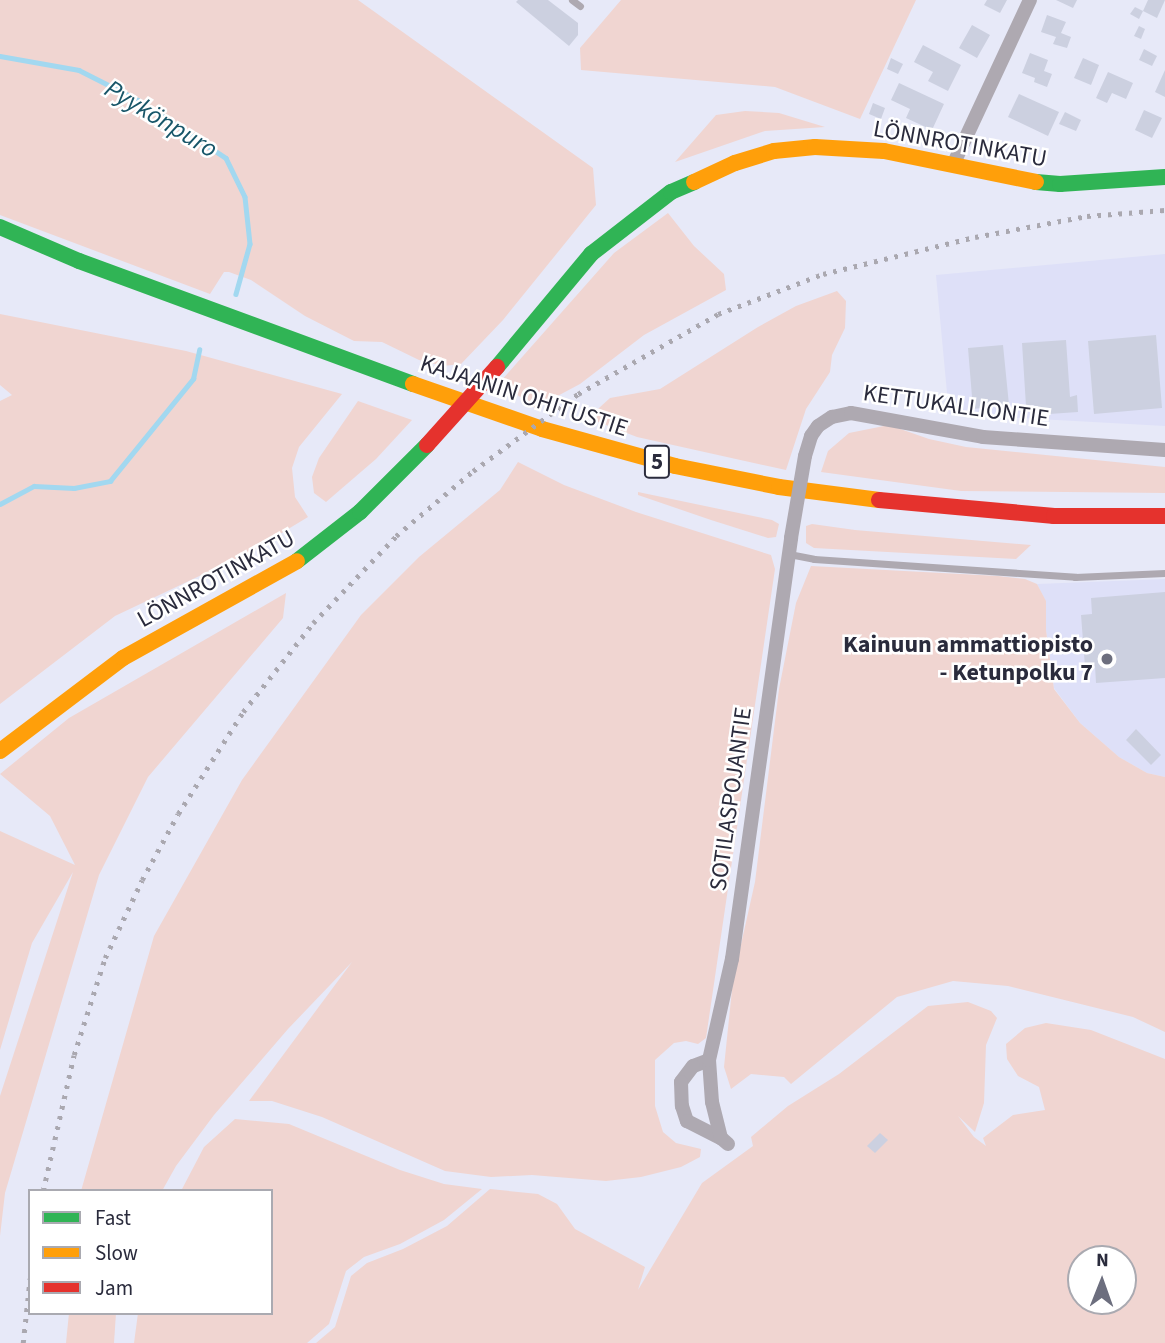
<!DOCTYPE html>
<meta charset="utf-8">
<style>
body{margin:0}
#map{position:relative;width:1165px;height:1343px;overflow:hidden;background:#e7e9f8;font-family:"Source Sans 3",sans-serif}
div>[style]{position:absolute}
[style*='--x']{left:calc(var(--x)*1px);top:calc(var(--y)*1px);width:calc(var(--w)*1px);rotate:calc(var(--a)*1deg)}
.built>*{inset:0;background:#dee0f8}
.green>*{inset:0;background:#f0d5d1}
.stream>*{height:4.5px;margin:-2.25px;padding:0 2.25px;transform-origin:2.25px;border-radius:2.25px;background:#a2d8f0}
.building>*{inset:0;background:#ccd0e0}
.lane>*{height:7px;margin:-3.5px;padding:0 3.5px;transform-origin:3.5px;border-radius:3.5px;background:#aea9b1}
.street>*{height:14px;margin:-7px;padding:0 7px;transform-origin:7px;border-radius:7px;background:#aea9b1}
.fast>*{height:16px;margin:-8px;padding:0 8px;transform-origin:8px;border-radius:8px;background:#30b455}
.slow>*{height:16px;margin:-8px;padding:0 8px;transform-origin:8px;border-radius:8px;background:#ff9f0a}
.jam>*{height:16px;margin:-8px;padding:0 8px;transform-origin:8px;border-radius:8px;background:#e5322d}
.rail>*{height:4.5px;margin-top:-2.25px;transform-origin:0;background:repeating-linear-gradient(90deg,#aaa8b0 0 3.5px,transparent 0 10.5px)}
.street-bridge>*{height:14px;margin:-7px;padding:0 7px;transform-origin:7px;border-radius:7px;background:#aea9b1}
.jam-bridge>*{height:16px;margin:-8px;padding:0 8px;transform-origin:8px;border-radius:8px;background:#e5322d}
.dots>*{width:19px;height:19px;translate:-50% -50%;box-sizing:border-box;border:4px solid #fff;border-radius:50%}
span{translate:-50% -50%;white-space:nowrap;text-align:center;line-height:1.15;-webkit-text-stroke:5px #fff;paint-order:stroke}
.shield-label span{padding:2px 5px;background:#fff;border:2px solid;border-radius:5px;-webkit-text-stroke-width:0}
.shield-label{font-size:23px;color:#2a2b3c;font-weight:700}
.street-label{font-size:24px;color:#2a2b3c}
.poi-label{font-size:24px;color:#2a2b3c;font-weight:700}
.right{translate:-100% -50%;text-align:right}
.water-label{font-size:26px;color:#185669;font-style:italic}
.legend{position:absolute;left:28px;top:1189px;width:245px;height:126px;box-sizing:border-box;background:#fff;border:2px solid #aaaab1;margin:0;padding:9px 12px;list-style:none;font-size:21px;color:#2a2b3c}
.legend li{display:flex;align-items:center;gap:14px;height:35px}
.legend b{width:35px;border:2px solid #aaaab1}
.north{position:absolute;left:1067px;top:1245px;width:70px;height:70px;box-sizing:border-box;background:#fff;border:2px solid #aaaab1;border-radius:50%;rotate:1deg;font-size:19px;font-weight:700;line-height:28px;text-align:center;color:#2a2b3c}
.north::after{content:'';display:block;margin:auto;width:24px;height:32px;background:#6c6e7e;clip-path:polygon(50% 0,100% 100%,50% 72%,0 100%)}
</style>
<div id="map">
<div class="built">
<div style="clip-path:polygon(1165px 254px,1165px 426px,949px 414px,936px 275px)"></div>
<div style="clip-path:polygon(1165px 579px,1165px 777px,1147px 773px,1119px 757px,1080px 723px,1054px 688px,1046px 630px,1046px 602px,1037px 584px)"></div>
</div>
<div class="green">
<div style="clip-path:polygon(0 0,358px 0,593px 168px,596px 205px,503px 320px,461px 364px,443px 366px,419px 360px,382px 342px,354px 341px,305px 316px,251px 280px,229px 272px,224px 272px,210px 294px,0 215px)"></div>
<div style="clip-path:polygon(621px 0,916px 0,860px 119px,775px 87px,581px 70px,580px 48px)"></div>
<div style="clip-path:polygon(745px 111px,779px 113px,825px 127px,765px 131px,675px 162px,716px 115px)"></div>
<div style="clip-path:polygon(668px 213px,694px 246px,724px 274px,726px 290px,644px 335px,580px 384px,535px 408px,500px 382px,614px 253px)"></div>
<div style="clip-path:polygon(837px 291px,846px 301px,845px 328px,832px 355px,830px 372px,806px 409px,786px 470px,637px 437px,588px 418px,610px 398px,660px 389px,758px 327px,796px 306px)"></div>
<div style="clip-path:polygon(0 314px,186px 351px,342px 394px,299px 447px,292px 468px,295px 497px,308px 517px,252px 551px,115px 616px,0 704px,0 401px,12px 395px,0 385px)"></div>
<div style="clip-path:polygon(358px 401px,412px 420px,376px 459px,326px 502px,314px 493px,312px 477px,319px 458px)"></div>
<div style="clip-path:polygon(889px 425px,929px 439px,966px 447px,1165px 467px,1165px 493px,961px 491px,821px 472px,828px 451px,849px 433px)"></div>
<div style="clip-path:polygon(518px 462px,564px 485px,636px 512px,771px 555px,775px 569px,706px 1038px,698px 1044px,686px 1041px,674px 1043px,655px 1060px,655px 1106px,663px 1132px,676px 1143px,701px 1149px,700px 1157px,681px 1167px,641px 1177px,606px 1181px,532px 1175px,491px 1177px,445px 1171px,322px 1117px,272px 1101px,249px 1101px,352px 962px,288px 1029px,214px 1115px,176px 1166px,162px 1191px,81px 1191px,154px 936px,242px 780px,361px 615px,419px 557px,500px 490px)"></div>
<div style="clip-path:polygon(638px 492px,772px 520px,779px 524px,776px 537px,768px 538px,711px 520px,638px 495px)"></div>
<div style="clip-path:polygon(812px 524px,855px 530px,1031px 545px,1016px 559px,814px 548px,806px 543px,806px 526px)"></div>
<div style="clip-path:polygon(811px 566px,998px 576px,1025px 579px,1037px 584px,1046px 601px,1046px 630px,1054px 689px,1080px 723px,1119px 757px,1147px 773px,1165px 777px,1165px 1032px,1133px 1017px,1008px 986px,953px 981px,897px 997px,791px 1084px,784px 1077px,751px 1074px,731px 1089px,724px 1067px,733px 980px,755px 882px,779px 689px,796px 603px)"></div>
<div style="clip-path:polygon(286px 593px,283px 618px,148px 777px,99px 875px,5px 1193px,0 1236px,0 1096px,73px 872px,32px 943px,0 1050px,0 831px,75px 865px,50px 816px,0 774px,69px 718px)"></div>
<div style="clip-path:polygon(evenodd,968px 1002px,991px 1011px,997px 1018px,986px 1045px,984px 1103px,975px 1132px,958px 1116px,974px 1137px,986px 1146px,983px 1138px,1013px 1115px,1045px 1110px,1039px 1087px,1018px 1076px,1007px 1059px,1006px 1044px,1025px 1028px,1046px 1023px,1091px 1030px,1165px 1059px,1165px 1343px,316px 1343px,335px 1327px,351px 1276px,367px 1263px,403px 1249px,447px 1226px,490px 1189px,538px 1194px,557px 1204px,575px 1229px,645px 1267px,638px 1290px,702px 1183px,753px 1146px,751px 1137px,788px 1106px,839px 1074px,928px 1006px,968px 1002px,1081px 1259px,1123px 1259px,1123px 1301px,1081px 1301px,1081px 1259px)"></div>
<div style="clip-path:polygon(235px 1119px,289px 1124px,400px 1170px,444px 1184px,482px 1189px,444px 1220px,400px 1244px,364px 1257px,346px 1271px,329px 1324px,307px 1343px,134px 1343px,138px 1313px,271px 1313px,271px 1191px,181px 1191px,204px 1147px)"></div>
<div style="clip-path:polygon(69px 1313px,116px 1313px,114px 1343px,66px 1343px)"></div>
</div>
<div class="stream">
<div style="--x:0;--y:56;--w:80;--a:10"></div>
<div style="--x:79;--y:70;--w:68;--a:26.9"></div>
<div style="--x:140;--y:101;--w:103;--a:33.5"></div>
<div style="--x:226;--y:158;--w:43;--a:64"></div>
<div style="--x:245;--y:197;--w:47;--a:83.9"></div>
<div style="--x:250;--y:244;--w:52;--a:105.6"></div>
<div style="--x:0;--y:504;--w:38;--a:-28"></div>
<div style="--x:34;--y:486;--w:40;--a:2.9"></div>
<div style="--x:74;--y:488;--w:37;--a:-11"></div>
<div style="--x:110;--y:481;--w:132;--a:-50.9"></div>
<div style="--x:193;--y:379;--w:30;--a:-78"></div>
</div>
<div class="building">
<div style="clip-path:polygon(518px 0,548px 0,578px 23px,578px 35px,569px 46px,516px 2px)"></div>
<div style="clip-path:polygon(987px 0,1007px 0,1000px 13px,984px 5px)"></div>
<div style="clip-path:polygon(1056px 0,1077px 0,1073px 8px)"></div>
<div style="clip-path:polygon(1148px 0,1165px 0,1157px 18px,1143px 11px)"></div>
<div style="clip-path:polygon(1135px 7px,1143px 11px,1139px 19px,1130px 14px)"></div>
<div style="clip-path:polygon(1047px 15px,1066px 22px,1061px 33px,1071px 37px,1067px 48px,1053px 44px,1056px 37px,1041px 32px)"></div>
<div style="clip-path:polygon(972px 25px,990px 35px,977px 58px,959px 48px)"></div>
<div style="clip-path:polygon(1139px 26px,1145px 29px,1141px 39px,1134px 36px)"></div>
<div style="clip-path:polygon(923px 45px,961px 65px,948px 91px,928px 81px,933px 72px,914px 62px)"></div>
<div style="clip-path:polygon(1144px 49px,1157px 56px,1152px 66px,1139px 60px)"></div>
<div style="clip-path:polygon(1030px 53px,1048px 60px,1044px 71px,1052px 74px,1047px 87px,1034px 82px,1035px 78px,1022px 73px)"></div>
<div style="clip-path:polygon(891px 58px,903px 64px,898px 74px,887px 69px)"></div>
<div style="clip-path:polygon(1083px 58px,1099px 65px,1091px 85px,1074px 78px)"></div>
<div style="clip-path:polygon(1165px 70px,1165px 97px,1155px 92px)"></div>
<div style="clip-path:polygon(1108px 72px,1133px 83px,1126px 99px,1112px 93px,1107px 103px,1096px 98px)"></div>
<div style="clip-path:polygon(899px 83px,944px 104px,932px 130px,906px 118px,910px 109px,891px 100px)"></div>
<div style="clip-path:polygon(1019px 94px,1059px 112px,1048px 136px,1008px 117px)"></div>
<div style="clip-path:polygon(873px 103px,885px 108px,881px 119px,869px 114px)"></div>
<div style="clip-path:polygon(1144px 110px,1162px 118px,1152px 138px,1135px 130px)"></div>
<div style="clip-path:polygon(1065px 112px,1081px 120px,1076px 131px,1059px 124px)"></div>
<div style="clip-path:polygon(1156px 335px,1162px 408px,1094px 414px,1088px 341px)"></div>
<div style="clip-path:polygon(1066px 340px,1070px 397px,1077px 395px,1078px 412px,1035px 415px,1034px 405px,1026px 406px,1022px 343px)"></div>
<div style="clip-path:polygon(1003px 345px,1009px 405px,973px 409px,968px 348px)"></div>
<div style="clip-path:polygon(1165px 592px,1165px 678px,1096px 683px,1095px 666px,1085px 667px,1081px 615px,1092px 614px,1091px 598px)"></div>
<div style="clip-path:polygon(1136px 729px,1161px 755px,1151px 765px,1126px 740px)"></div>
<div style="clip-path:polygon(880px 1133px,888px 1140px,875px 1153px,867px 1146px)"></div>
</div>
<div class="lane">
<div style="--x:572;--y:0;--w:10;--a:37"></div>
<div style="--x:789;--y:554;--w:25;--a:11"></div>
<div style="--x:814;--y:559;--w:262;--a:3.9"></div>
<div style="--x:1075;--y:577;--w:90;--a:-2.5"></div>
</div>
<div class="street">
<div style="--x:953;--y:165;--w:182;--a:-65"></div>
<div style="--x:805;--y:456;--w:21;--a:-73"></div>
<div style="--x:811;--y:436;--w:12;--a:-55"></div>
<div style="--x:818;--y:426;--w:17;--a:-33"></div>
<div style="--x:832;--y:417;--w:19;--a:-12"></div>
<div style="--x:851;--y:413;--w:134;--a:10.3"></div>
<div style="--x:983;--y:437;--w:182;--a:4.1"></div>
<div style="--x:709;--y:1060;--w:17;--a:159"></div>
<div style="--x:693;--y:1066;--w:20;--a:127"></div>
<div style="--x:681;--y:1082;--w:24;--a:88"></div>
<div style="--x:682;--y:1106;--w:16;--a:72"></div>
<div style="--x:687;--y:1121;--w:38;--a:27"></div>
<div style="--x:728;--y:1144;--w:9;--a:-139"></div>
<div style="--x:721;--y:1138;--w:37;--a:-104"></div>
<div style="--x:712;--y:1102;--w:42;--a:-94.1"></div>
<div style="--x:709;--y:1060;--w:104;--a:-77.2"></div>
<div style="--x:732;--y:959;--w:425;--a:-82"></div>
</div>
<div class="fast">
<div style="--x:1036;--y:182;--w:24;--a:5"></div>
<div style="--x:1060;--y:184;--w:105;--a:-3.8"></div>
<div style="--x:0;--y:227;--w:86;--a:23.3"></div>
<div style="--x:79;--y:261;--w:356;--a:20.2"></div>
<div style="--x:497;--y:367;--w:147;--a:-50.2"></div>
<div style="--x:591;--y:254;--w:101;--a:-37.8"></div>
<div style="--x:671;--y:192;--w:25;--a:-23"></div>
<div style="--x:297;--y:561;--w:80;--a:-37.9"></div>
<div style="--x:360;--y:512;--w:95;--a:-45"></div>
</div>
<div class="slow">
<div style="--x:694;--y:182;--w:45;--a:-24.9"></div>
<div style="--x:735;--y:163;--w:41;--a:-17.1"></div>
<div style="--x:774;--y:151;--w:41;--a:-5.6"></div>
<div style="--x:815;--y:147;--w:69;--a:3.3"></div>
<div style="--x:884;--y:151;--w:155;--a:11.5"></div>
<div style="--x:413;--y:384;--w:137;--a:19.2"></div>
<div style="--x:542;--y:429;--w:138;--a:15.5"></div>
<div style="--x:675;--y:466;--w:106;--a:11.4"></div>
<div style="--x:779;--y:487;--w:101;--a:7.4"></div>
<div style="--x:0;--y:751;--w:154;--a:-37.1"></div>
<div style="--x:123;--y:658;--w:199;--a:-29.1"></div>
</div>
<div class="jam">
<div style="--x:879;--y:500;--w:176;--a:5.2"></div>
<div style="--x:1054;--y:516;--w:111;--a:0"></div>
</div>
<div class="rail">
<div style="--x:43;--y:1191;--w:139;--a:-77.2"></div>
<div style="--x:74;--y:1055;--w:102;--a:-72.3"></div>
<div style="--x:105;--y:958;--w:86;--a:-64.6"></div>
<div style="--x:142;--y:880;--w:75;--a:-61.4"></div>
<div style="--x:178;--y:814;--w:121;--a:-57.5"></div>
<div style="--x:243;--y:712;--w:113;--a:-51.8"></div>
<div style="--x:313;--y:623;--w:120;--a:-46.3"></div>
<div style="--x:396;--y:536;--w:101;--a:-40.2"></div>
<div style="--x:473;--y:471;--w:130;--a:-36.3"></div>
<div style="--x:578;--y:394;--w:161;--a:-29.7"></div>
<div style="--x:718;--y:314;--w:112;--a:-20.9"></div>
<div style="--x:823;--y:274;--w:156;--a:-13.7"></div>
<div style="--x:975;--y:237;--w:114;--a:-10.6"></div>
<div style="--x:1087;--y:216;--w:78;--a:-4.4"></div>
<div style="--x:23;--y:1343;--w:65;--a:-83.9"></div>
</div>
<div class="street-bridge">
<div style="--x:791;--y:538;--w:83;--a:-80.3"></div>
</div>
<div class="jam-bridge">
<div style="--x:427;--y:445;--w:105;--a:-48.1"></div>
</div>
<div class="dots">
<div style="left:1107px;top:659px;background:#6c6e7e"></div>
</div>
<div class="shield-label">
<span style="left:657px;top:462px">5</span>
</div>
<div class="street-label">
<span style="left:960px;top:144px;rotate:10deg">LÖNNROTINKATU</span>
<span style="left:524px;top:396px;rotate:18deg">KAJAANIN OHITUSTIE</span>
<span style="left:956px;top:406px;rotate:8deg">KETTUKALLIONTIE</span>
<span style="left:216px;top:579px;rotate:-29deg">LÖNNROTINKATU</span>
<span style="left:731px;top:799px;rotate:-82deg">SOTILASPOJANTIE</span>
</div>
<div class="poi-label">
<span class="right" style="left:1093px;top:659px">Kainuun ammattiopisto<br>- Ketunpolku 7</span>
</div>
<div class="water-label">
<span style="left:161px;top:119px;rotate:31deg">Pyykönpuro</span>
</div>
<ul class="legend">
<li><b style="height:9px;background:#30b455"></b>Fast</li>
<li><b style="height:9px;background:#ff9f0a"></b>Slow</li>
<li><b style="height:9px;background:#e5322d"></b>Jam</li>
</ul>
<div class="north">N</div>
</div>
